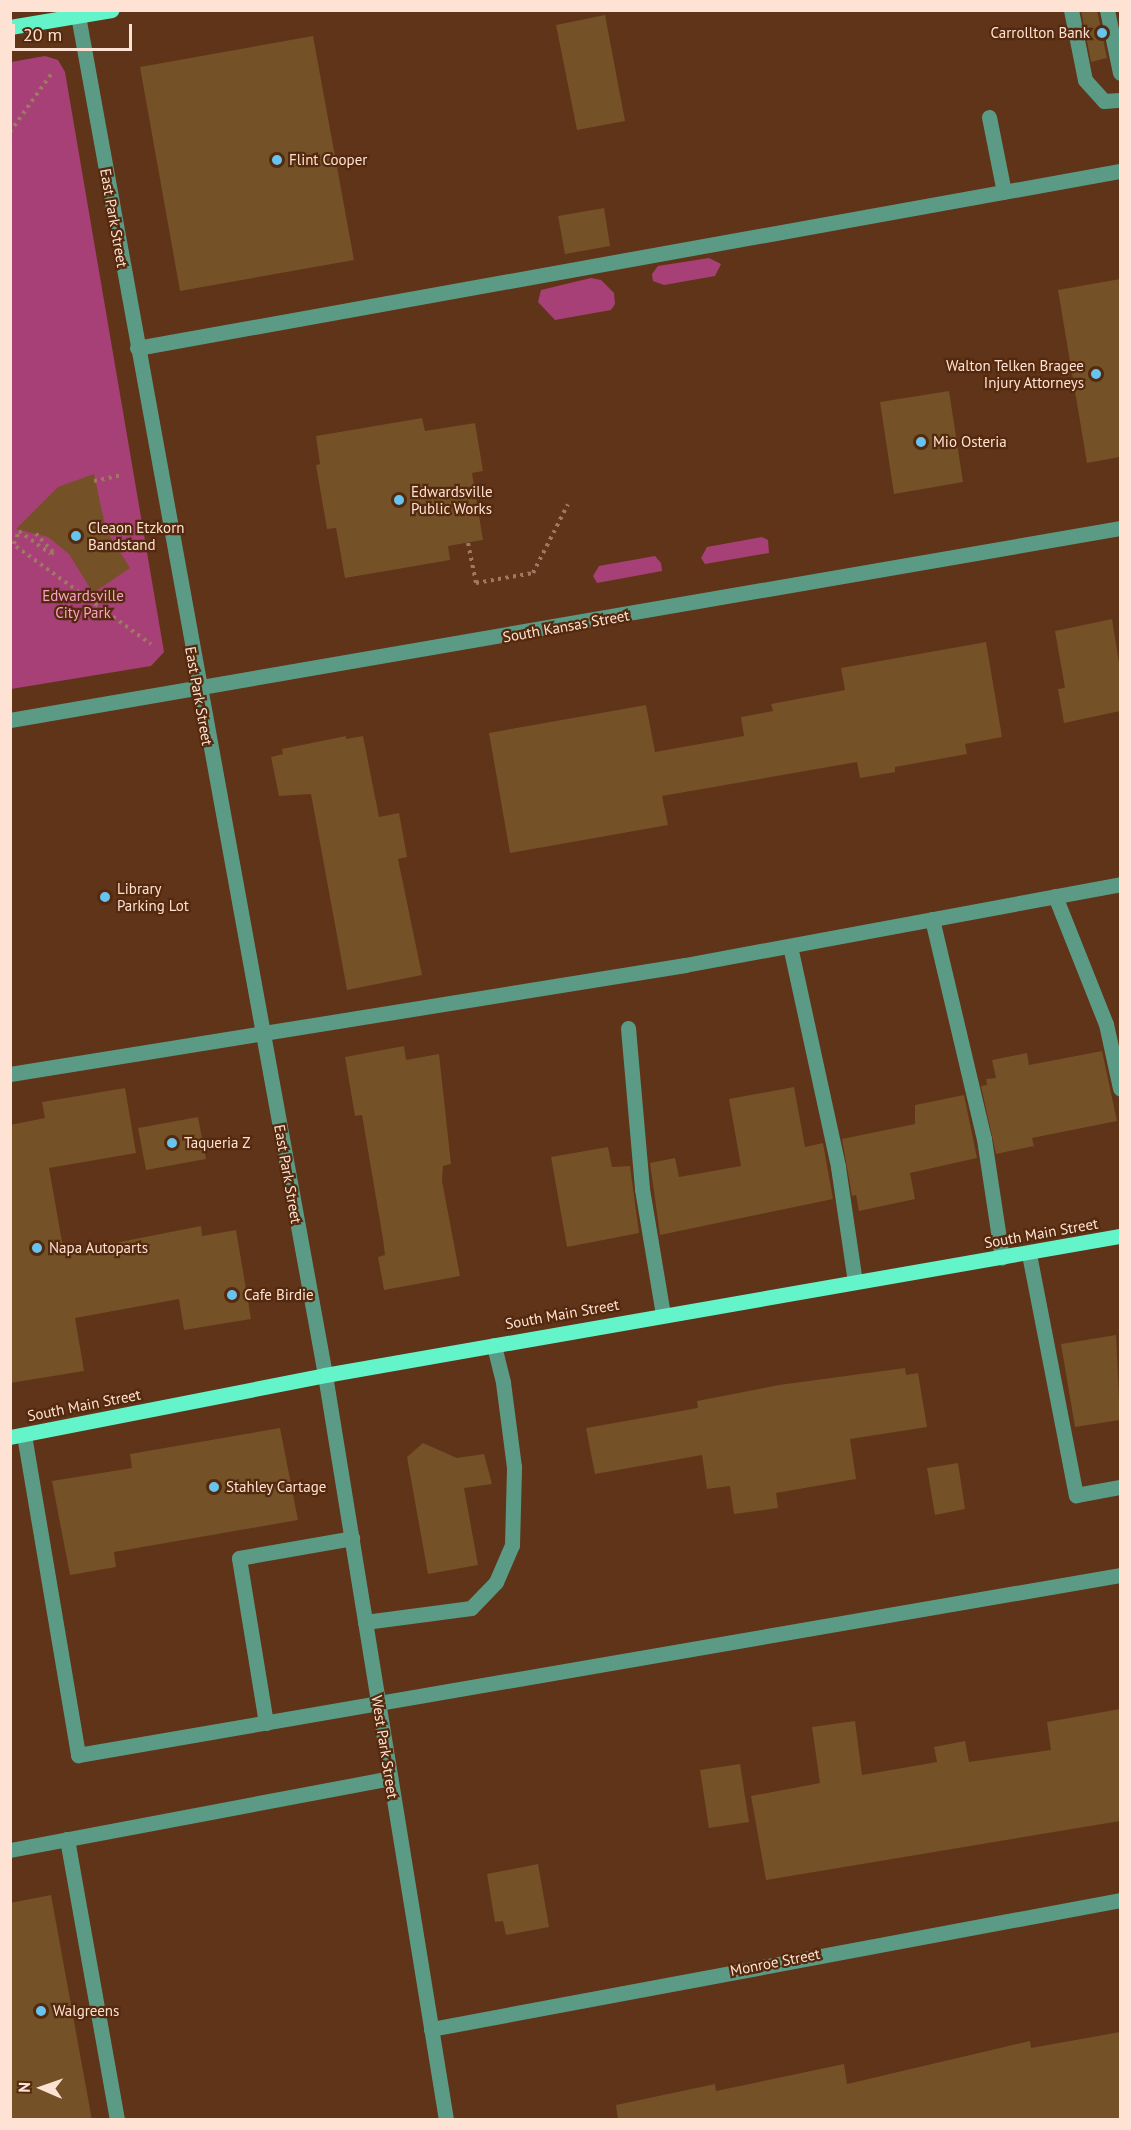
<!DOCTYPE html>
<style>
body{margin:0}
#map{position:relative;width:1131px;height:2130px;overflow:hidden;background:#603418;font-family:"PT Sans",sans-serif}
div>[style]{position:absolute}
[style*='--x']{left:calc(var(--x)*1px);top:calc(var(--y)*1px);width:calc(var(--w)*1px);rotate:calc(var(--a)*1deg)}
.green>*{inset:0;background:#a74077}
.building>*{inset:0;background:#745126}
.path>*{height:4px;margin-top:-2px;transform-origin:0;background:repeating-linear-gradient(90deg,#9e7861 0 3px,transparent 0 7.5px)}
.minor>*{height:15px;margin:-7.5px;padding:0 7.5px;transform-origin:7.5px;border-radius:7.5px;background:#5b9b86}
.major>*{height:15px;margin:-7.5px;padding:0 7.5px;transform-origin:7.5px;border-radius:7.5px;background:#63f4c9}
.dots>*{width:16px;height:16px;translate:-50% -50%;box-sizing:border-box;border:3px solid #54290d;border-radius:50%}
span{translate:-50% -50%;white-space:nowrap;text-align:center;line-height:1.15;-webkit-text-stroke:4.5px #54290d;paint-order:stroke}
.poi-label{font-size:15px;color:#fee2d3}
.right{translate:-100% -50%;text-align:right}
.left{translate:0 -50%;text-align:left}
.street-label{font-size:15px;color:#fee2d3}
.park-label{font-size:15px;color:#faa1cb}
.frame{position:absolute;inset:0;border:12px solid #fee2d3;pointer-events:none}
.north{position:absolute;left:12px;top:2058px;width:60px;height:60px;-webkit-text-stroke:4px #54290d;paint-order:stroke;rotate:272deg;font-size:16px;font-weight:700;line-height:24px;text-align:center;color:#fee2d3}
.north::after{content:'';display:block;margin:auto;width:21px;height:27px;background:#fee2d3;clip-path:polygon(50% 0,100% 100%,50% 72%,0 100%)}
.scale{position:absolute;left:12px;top:24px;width:120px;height:27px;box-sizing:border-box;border:3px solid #fee2d3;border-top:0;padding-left:8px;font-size:18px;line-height:21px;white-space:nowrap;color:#fee2d3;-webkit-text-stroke:4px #54290d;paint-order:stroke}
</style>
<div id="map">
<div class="green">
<div style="clip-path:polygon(45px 56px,58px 60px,65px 72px,164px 652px,151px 666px,11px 689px,11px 62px)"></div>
<div style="clip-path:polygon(709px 258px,721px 264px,715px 276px,664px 285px,653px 281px,652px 274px,658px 266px)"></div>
<div style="clip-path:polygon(591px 278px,601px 280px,614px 293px,615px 304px,611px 310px,555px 320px,538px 302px,541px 290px)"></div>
<div style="clip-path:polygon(762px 537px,768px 540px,769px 553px,705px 564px,701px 558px,707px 547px)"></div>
<div style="clip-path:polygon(655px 556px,661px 563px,662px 571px,597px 583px,593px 576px,599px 566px)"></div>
</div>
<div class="building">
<div style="clip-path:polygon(1081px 10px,1097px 10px,1107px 58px,1091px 62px)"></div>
<div style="clip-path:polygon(605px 15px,625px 121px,577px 130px,556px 25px)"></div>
<div style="clip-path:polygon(313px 36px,354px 260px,180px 291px,140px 67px)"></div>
<div style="clip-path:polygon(604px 208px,610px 246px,565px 254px,558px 216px)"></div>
<div style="clip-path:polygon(1120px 279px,1120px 457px,1087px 463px,1058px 290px)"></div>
<div style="clip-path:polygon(949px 391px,963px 482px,894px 494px,880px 402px)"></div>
<div style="clip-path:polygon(422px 418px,425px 431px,475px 423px,483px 471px,472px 473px,483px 540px,448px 546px,450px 560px,345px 578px,336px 528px,327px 529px,316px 465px,320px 464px,316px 436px)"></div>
<div style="clip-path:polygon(94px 474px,106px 530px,130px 568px,93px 593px,69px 554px,48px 537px,16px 529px,58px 487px)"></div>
<div style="clip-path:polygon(1112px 619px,1120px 669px,1120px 711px,1064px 723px,1058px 689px,1065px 688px,1055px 631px)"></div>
<div style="clip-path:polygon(986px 642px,1002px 737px,965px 744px,967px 754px,895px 767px,895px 772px,860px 778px,857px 762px,662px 796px,668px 825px,510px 853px,489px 733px,646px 705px,655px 752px,744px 736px,741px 717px,773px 711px,771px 704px,845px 690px,841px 668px)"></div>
<div style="clip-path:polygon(346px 736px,346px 739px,363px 736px,379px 817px,399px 813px,407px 857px,398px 859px,422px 975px,347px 990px,311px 794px,279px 796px,271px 757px,283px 754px,282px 749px)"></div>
<div style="clip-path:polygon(404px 1046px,406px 1060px,439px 1054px,451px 1164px,443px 1166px,442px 1181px,460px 1276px,384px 1290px,378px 1257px,385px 1255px,383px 1239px,362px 1115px,355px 1116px,345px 1057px)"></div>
<div style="clip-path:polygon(1102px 1051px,1117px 1121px,1032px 1138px,1034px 1146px,996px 1154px,981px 1086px,987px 1085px,986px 1079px,996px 1078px,992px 1060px,1027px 1053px,1029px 1065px)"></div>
<div style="clip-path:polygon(794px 1087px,805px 1147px,823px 1143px,833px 1199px,660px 1235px,650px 1163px,675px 1158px,679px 1177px,741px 1166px,729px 1099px)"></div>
<div style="clip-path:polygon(125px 1088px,136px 1153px,49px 1168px,64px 1253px,201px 1226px,202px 1236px,236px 1230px,251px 1319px,184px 1330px,179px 1299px,75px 1318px,84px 1371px,10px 1383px,10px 1125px,45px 1118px,42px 1102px)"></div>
<div style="clip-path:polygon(964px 1095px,977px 1158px,910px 1173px,915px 1199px,859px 1211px,856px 1195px,852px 1196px,842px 1139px,915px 1124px,915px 1105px)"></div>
<div style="clip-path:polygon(198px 1117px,206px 1159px,146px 1170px,138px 1128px)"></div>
<div style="clip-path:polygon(608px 1147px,612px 1167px,630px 1166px,639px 1233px,567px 1247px,551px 1157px)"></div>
<div style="clip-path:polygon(1116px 1335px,1120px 1420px,1075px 1427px,1061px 1344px)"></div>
<div style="clip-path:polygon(905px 1368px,906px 1375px,918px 1373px,927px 1427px,850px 1439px,856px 1479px,776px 1493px,778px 1508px,734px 1514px,730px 1486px,707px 1489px,702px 1455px,595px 1474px,586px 1428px,698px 1408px,697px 1401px,779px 1385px)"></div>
<div style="clip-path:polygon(280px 1428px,298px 1520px,114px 1552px,116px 1567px,70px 1575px,52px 1481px,132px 1468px,130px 1454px)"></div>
<div style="clip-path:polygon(423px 1443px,457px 1458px,484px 1454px,492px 1484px,464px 1488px,478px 1565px,428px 1574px,407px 1457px)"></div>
<div style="clip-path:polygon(958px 1463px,965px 1509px,935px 1515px,927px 1468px)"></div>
<div style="clip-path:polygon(1120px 1709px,1120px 1821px,766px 1880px,751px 1796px,820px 1783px,812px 1727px,855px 1721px,862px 1775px,937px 1762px,934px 1747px,965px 1741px,969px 1762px,1051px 1750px,1047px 1722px)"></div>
<div style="clip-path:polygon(740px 1764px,749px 1822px,709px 1828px,700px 1770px)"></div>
<div style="clip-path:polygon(538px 1864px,549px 1927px,506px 1935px,503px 1921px,495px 1922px,487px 1874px)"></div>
<div style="clip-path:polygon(51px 1895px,92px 2120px,10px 2120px,10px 1903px)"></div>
<div style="clip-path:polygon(1120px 2032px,1120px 2120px,618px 2120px,616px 2105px,715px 2084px,716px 2091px,844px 2064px,847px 2084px,1030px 2041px,1031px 2048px)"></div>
</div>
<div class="path">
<div style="--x:10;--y:132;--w:71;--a:-54.7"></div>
<div style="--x:94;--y:481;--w:29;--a:-12"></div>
<div style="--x:10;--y:542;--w:174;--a:35.9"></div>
<div style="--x:468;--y:543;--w:41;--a:78.7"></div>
<div style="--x:476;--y:583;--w:58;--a:-10"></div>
<div style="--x:533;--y:573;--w:77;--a:-63.1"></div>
<div style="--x:14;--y:544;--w:14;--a:-69"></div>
<div style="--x:19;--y:531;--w:39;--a:36"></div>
<div style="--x:51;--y:554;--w:3;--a:-45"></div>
<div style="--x:53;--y:552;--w:25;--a:-133"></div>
</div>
<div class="minor">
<div style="--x:77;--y:10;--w:1387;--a:79.7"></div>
<div style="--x:325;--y:1375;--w:755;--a:80.77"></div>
<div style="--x:1071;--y:10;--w:71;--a:78.7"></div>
<div style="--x:1085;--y:80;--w:28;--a:48"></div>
<div style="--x:1104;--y:101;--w:16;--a:-4"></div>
<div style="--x:1107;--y:10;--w:64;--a:78.3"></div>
<div style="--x:989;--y:117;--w:76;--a:78.7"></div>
<div style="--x:137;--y:348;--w:999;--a:-10.21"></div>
<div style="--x:10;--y:720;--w:1126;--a:-9.81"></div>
<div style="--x:1055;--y:896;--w:138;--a:68.3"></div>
<div style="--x:1106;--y:1024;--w:66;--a:77.7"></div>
<div style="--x:932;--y:919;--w:226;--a:76.7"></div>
<div style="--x:984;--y:1139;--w:120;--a:81.4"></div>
<div style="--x:790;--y:946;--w:226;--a:77.7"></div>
<div style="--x:838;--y:1167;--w:116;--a:81.6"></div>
<div style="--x:628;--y:1028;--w:162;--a:85"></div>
<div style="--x:642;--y:1189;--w:128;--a:80.5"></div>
<div style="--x:10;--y:1074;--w:684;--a:-9.17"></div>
<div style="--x:685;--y:965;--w:442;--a:-10.5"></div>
<div style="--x:1029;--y:1254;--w:246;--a:79"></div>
<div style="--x:1076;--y:1495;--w:45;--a:-10.3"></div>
<div style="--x:24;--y:1435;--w:325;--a:80.4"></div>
<div style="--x:78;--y:1755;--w:1057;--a:-9.8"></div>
<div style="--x:365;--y:1622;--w:107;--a:-7.5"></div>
<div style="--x:471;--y:1608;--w:36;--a:-46"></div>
<div style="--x:496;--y:1582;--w:40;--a:-66.6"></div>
<div style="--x:512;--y:1545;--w:78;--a:-88.5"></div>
<div style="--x:514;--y:1467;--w:86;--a:-97.4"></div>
<div style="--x:503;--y:1382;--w:38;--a:-104"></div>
<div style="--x:266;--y:1723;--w:167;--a:-99.3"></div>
<div style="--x:239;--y:1558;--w:115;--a:-10"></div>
<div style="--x:67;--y:1839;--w:285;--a:79.9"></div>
<div style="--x:10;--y:1850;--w:387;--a:-10.7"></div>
<div style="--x:431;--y:2029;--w:701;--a:-10.6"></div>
</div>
<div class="major">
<div style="--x:10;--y:27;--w:103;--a:-9.5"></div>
<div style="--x:10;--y:1437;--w:321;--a:-11.1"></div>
<div style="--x:325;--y:1375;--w:807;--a:-9.92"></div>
</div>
<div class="dots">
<div style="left:1102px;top:33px;background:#67c4ef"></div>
<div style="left:277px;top:160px;background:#67c4ef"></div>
<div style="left:1096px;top:374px;background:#67c4ef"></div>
<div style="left:921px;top:442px;background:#67c4ef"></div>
<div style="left:399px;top:500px;background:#67c4ef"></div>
<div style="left:76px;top:536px;background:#67c4ef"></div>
<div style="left:105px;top:897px;background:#67c4ef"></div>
<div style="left:172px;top:1143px;background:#67c4ef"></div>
<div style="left:37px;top:1248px;background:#67c4ef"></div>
<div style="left:232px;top:1295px;background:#67c4ef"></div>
<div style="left:214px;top:1487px;background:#67c4ef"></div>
<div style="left:41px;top:2011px;background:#67c4ef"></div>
</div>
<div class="poi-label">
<span class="right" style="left:1090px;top:33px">Carrollton Bank</span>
<span class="left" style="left:289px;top:160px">Flint Cooper</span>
<span class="right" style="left:1084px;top:374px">Walton Telken Bragee<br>Injury Attorneys</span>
<span class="left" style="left:933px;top:442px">Mio Osteria</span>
<span class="left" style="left:411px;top:500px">Edwardsville<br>Public Works</span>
<span class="left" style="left:88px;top:536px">Cleaon Etzkorn<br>Bandstand</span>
<span class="left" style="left:117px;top:897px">Library<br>Parking Lot</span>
<span class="left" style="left:184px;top:1143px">Taqueria Z</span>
<span class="left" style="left:49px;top:1248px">Napa Autoparts</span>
<span class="left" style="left:244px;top:1295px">Cafe Birdie</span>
<span class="left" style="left:226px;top:1487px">Stahley Cartage</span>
<span class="left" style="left:53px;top:2011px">Walgreens</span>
</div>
<div class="street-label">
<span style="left:114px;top:218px;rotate:80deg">East Park Street</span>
<span style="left:566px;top:626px;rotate:-10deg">South Kansas Street</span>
<span style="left:199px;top:696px;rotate:80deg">East Park Street</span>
<span style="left:288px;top:1174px;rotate:80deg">East Park Street</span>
<span style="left:1041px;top:1233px;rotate:-10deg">South Main Street</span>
<span style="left:562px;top:1314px;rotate:-10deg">South Main Street</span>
<span style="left:84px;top:1405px;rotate:-11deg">South Main Street</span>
<span style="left:385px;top:1747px;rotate:81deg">West Park Street</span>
<span style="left:775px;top:1962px;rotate:-11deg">Monroe Street</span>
</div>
<div class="park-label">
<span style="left:83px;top:604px">Edwardsville<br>City Park</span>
</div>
<div class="frame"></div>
<div class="north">N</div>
<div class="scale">20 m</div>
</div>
